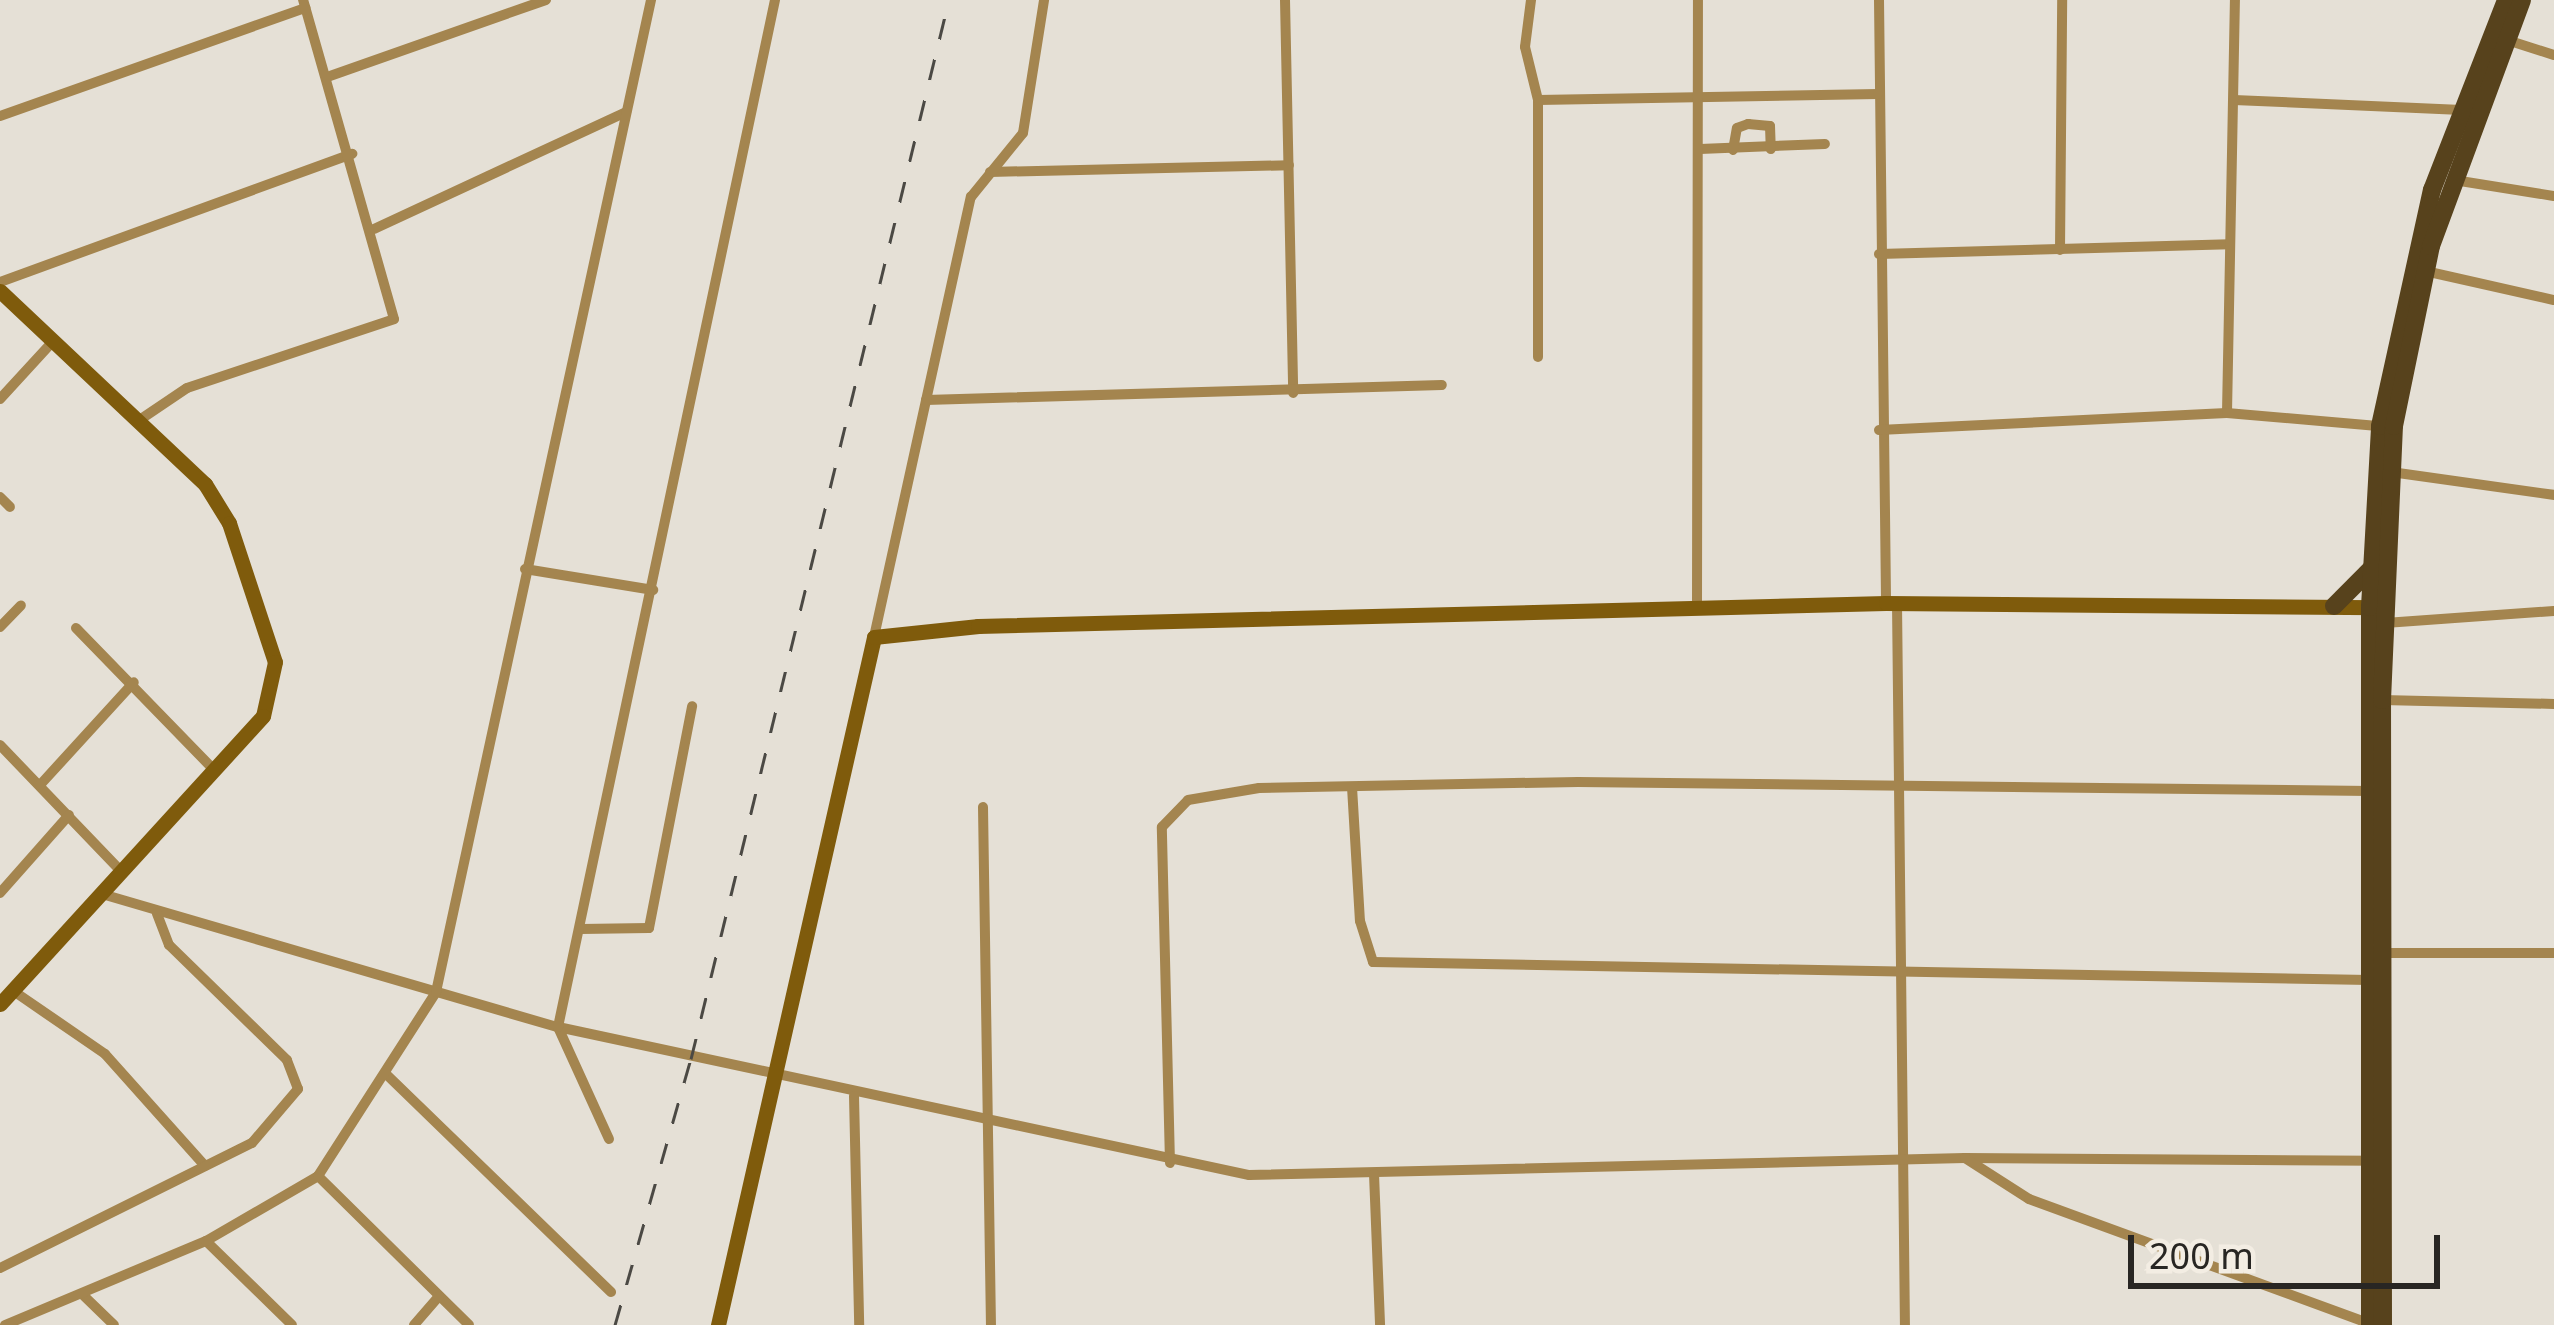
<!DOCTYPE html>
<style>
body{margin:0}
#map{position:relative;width:2554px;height:1325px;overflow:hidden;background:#e5e0d6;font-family:"Noto Sans",sans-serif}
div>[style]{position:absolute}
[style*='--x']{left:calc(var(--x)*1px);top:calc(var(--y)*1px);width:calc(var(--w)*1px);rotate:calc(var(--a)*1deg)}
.street>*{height:10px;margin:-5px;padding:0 5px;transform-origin:5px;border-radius:5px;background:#a4854f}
.secondary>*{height:15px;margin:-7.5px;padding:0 7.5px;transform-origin:7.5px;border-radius:7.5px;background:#7f5b0c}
.primary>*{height:18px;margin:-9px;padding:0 9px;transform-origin:9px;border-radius:9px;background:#57421c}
.rail>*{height:3px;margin-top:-1.5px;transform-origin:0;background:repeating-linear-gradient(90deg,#4b4944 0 21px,transparent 0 42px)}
span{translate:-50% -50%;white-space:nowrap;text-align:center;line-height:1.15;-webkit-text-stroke:12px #f3ede3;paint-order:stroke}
.scale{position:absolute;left:2128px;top:1235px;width:312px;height:54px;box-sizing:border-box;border:6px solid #282623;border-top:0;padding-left:15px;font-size:36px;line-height:42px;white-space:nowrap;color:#282623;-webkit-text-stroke:9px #f3ede3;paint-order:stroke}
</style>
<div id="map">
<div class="street">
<div style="--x:1285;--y:0;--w:393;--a:88.8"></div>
<div style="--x:1531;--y:0;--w:47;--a:97.3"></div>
<div style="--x:1525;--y:47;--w:55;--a:76.2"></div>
<div style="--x:1879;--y:0;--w:603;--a:89.33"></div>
<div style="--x:2507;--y:40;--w:49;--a:17.7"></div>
<div style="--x:330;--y:76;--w:229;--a:-19.4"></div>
<div style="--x:2234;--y:100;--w:228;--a:2.5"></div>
<div style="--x:0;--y:116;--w:324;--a:-19.5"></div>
<div style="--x:1700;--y:149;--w:125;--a:-2.3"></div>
<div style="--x:1733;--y:150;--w:22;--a:-80"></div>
<div style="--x:1737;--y:128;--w:12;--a:-20"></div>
<div style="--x:1748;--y:124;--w:22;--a:5"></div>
<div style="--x:1770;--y:126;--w:23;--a:88"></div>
<div style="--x:990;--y:172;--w:299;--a:-1.3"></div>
<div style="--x:2454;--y:180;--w:101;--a:9.1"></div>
<div style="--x:374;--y:229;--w:278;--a:-24.9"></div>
<div style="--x:2060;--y:250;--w:250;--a:-89.5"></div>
<div style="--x:1879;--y:254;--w:350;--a:-1.6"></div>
<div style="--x:2425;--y:271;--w:132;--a:12.7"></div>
<div style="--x:0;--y:282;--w:375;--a:-20"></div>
<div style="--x:1538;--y:357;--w:257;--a:-90"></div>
<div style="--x:1538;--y:100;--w:340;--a:-1"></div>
<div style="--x:0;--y:399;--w:80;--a:-47.5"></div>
<div style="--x:926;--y:400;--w:516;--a:-1.67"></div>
<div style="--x:2227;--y:413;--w:413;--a:-88.9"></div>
<div style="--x:141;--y:419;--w:55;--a:-34"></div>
<div style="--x:187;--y:388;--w:218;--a:-18.4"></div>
<div style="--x:394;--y:319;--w:332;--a:-105.9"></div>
<div style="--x:1879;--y:430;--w:348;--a:-2.8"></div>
<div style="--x:2227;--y:413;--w:154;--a:4.9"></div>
<div style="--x:2391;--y:472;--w:165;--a:8"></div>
<div style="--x:0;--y:497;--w:14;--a:45"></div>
<div style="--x:525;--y:569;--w:130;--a:9.3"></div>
<div style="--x:1897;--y:603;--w:722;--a:89.37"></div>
<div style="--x:1697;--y:607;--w:607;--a:-89.91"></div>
<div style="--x:2385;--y:623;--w:169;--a:-4.1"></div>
<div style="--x:0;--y:627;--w:30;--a:-46"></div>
<div style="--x:76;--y:628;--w:198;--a:45.8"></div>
<div style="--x:874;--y:637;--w:451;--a:-77.6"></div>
<div style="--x:971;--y:197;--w:82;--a:-50.9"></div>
<div style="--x:1023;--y:133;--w:135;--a:-81"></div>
<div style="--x:2382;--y:700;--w:172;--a:1.3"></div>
<div style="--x:0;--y:745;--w:176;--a:46.2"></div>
<div style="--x:40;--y:785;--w:139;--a:-47.6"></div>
<div style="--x:1352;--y:787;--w:134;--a:86.6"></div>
<div style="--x:1360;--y:921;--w:43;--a:72.4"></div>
<div style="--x:1373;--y:962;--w:996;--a:1.04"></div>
<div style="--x:983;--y:807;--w:518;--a:89.12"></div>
<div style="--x:0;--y:893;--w:104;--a:-48.5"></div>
<div style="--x:102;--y:894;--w:475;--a:16.3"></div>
<div style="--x:558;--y:1027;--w:707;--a:12.09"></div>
<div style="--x:1249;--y:1175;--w:716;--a:-1.36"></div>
<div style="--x:1965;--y:1158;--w:409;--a:0.4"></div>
<div style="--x:581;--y:929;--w:68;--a:-0.8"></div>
<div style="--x:649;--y:928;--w:226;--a:-79"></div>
<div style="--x:2385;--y:953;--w:169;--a:0"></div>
<div style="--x:12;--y:990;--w:113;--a:34.5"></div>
<div style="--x:105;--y:1054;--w:150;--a:48.2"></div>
<div style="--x:387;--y:1075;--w:312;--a:44.1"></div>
<div style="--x:854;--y:1096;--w:229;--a:88.7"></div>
<div style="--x:609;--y:1139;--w:123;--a:-114.5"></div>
<div style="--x:558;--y:1027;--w:1050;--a:-78.07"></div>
<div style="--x:1965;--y:1158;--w:76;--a:32.6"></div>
<div style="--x:2029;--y:1199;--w:363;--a:20.1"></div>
<div style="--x:1170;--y:1163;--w:336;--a:-91.4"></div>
<div style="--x:1162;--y:827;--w:37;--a:-46"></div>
<div style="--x:1188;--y:800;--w:72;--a:-9.6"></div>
<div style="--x:1259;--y:788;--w:319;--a:-1.1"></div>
<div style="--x:1578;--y:782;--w:792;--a:0.65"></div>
<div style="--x:1374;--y:1174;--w:151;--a:87.7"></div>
<div style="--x:318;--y:1176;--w:212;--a:44.6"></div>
<div style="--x:206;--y:1241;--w:120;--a:44.3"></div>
<div style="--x:0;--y:1268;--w:281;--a:-26.4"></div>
<div style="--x:252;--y:1143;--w:71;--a:-49.6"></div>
<div style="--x:298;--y:1089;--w:31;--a:-111"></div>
<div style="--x:287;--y:1060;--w:165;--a:-135.7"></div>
<div style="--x:169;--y:945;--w:34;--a:-111"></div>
<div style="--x:83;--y:1295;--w:43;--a:44.1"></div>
<div style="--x:5;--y:1325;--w:218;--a:-22.7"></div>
<div style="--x:206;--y:1241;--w:129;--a:-30.1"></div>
<div style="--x:318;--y:1176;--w:219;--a:-57.3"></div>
<div style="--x:436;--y:992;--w:1015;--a:-77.77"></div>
<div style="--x:414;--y:1325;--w:38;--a:-49"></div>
</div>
<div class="secondary">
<div style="--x:0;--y:291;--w:282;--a:43.3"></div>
<div style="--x:205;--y:484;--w:46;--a:58.4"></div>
<div style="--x:229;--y:523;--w:146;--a:71.7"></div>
<div style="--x:275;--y:662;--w:55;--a:102.5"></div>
<div style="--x:263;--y:716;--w:390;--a:132.4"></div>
<div style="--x:718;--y:1325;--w:705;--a:-77.22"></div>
<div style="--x:874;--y:637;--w:105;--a:-6"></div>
<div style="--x:978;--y:626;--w:908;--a:-1.45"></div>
<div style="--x:1886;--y:603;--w:492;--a:0.5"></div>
</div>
<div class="primary">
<div style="--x:2334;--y:606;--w:51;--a:-45"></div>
<div style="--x:2370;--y:1325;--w:718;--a:-90"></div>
<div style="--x:2370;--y:607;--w:181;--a:-86.8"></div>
<div style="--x:2380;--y:426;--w:242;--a:-77.6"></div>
<div style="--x:2432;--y:190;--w:204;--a:-68.7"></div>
<div style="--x:2383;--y:1325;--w:625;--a:-90.09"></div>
<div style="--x:2382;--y:700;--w:274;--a:-87.5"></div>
<div style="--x:2394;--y:426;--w:184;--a:-78.4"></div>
<div style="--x:2431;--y:246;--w:262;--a:-69.7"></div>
</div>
<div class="rail">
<div style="--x:615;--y:1325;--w:277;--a:-74.1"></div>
<div style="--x:691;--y:1059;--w:1090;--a:-76.31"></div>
</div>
<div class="scale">200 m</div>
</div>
